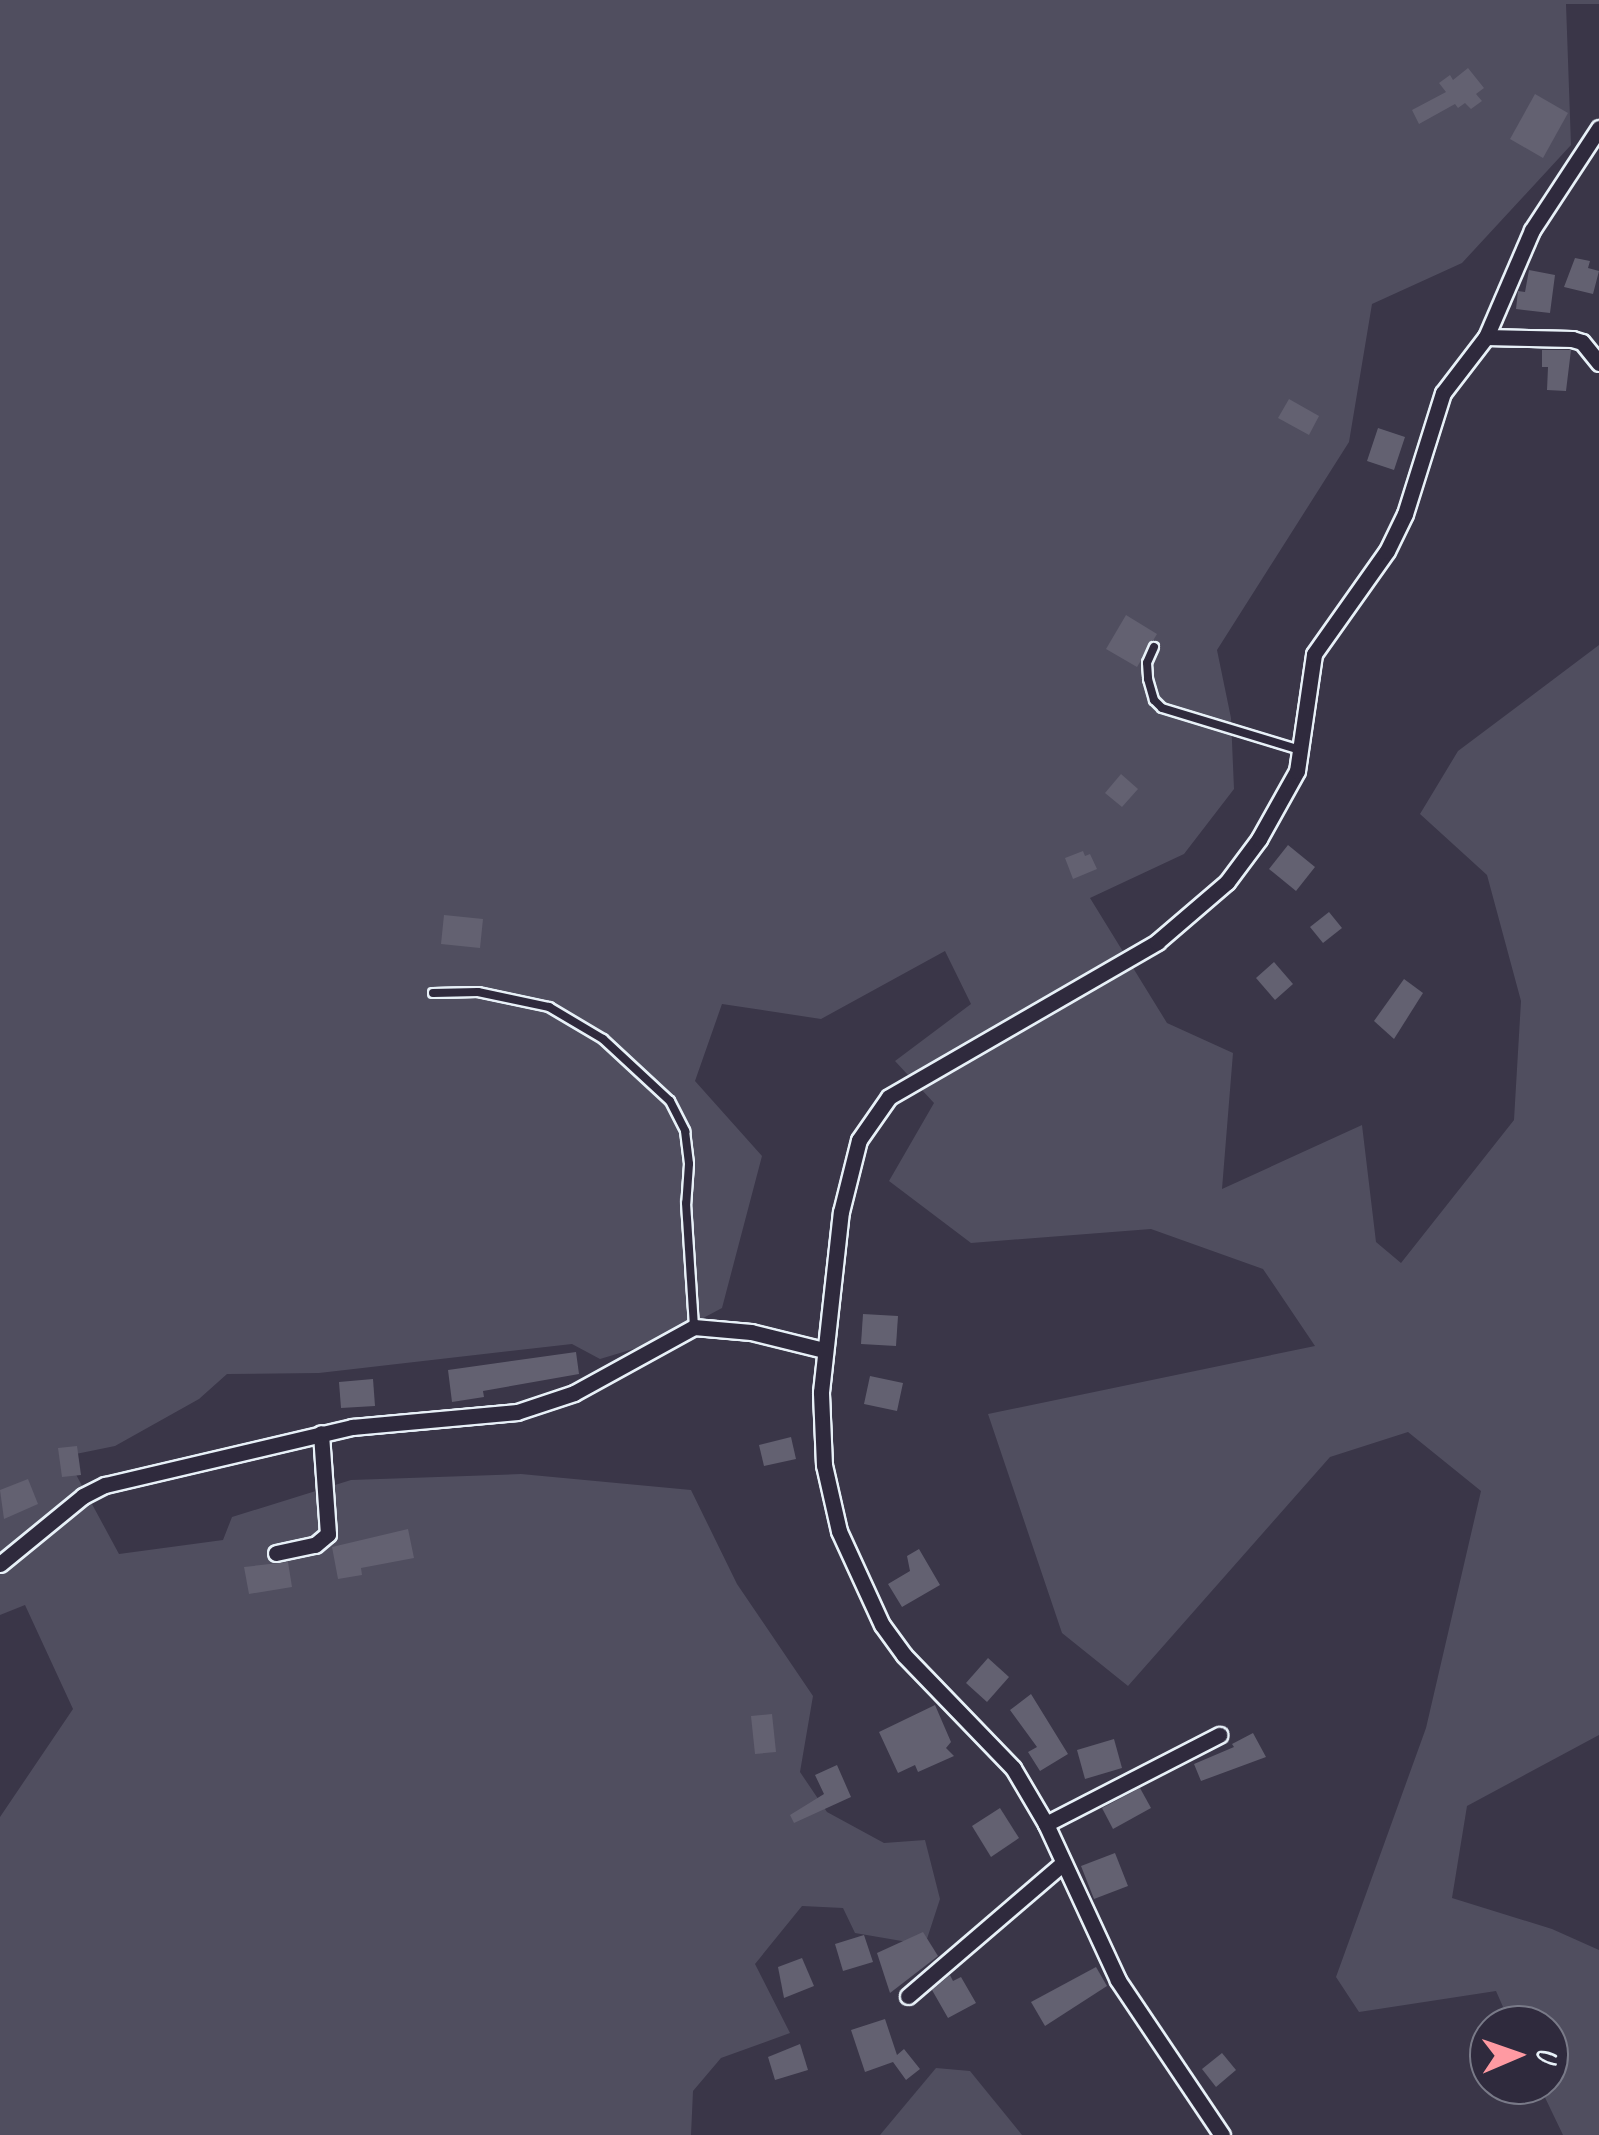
<!DOCTYPE html>
<style>
body{margin:0}
#map{position:relative;width:1599px;height:2135px;overflow:hidden;background:#3a3648;font-family:Caveat,sans-serif}
div>[style]{position:absolute}
[style*='--x']{left:calc(var(--x)*1px);top:calc(var(--y)*1px);width:calc(var(--w)*1px);rotate:calc(var(--a)*1deg)}
.green>*{inset:0;background:#504e5f}
.building>*{inset:0;background:#636171}
.roads{filter:drop-shadow(2px 0 #e8f1f8) drop-shadow(-2px 0 #e8f1f8) drop-shadow(0 2px #e8f1f8) drop-shadow(0 -2px #e8f1f8)}
.service>*{height:8px;margin:-4px;padding:0 4px;transform-origin:4px;border-radius:4px;background:#2f2a3d}
.minor>*{height:15px;margin:-7.5px;padding:0 7.5px;transform-origin:7.5px;border-radius:7.5px;background:#2f2a3d}
span{translate:-50% -50%;white-space:nowrap;text-align:center;line-height:1.15;-webkit-text-stroke:8px #2f2a3d;paint-order:stroke}
.north{position:absolute;left:1469px;top:2005px;width:100px;height:100px;box-sizing:border-box;background:#2f2a3d;border:2px solid #797a88;border-radius:50%;rotate:88deg;font-size:28px;font-weight:700;line-height:40px;text-align:center;color:#e8f1f8}
.north::after{content:'';display:block;margin:auto;width:35px;height:45px;background:#ff9aa2;clip-path:polygon(50% 0,100% 100%,50% 72%,0 100%)}
</style>
<div id="map">
<div class="green">
<div style="clip-path:polygon(0 0,1599px 0,1599px 4px,1566px 4px,1571px 145px,1462px 263px,1372px 304px,1349px 442px,1217px 650px,1231px 718px,1234px 789px,1184px 854px,1090px 898px,1167px 1023px,1233px 1053px,1222px 1189px,1362px 1125px,1376px 1242px,1401px 1263px,1514px 1120px,1521px 1001px,1487px 875px,1420px 814px,1458px 751px,1599px 645px,1599px 1735px,1467px 1806px,1452px 1898px,1552px 1929px,1599px 1950px,1599px 2135px,1563px 2135px,1539px 2085px,1549px 2085px,1549px 2025px,1511px 2025px,1496px 1991px,1359px 2012px,1336px 1977px,1426px 1728px,1481px 1491px,1408px 1432px,1330px 1457px,1128px 1686px,1062px 1633px,988px 1414px,1315px 1346px,1263px 1269px,1151px 1229px,971px 1243px,889px 1181px,934px 1103px,895px 1061px,971px 1004px,945px 951px,821px 1019px,722px 1004px,695px 1081px,762px 1156px,722px 1308px,660px 1341px,600px 1359px,572px 1344px,319px 1373px,227px 1374px,199px 1399px,115px 1446px,66px 1456px,119px 1554px,223px 1540px,232px 1517px,351px 1480px,521px 1474px,691px 1490px,737px 1584px,813px 1696px,800px 1772px,827px 1812px,884px 1843px,925px 1840px,940px 1899px,925px 1945px,855px 1933px,843px 1908px,802px 1906px,755px 1964px,790px 2033px,721px 2058px,693px 2091px,691px 2135px,0 2135px,0 1817px,73px 1709px,25px 1605px,0 1615px)"></div>
<div style="clip-path:polygon(936px 2068px,970px 2071px,1022px 2135px,880px 2135px)"></div>
</div>
<div class="building">
<div style="clip-path:polygon(1468px 68px,1484px 88px,1476px 94px,1482px 101px,1471px 109px,1465px 103px,1458px 108px,1455px 104px,1419px 124px,1412px 110px,1446px 92px,1439px 83px,1450px 75px,1453px 80px)"></div>
<div style="clip-path:polygon(1535px 94px,1568px 113px,1543px 158px,1510px 139px)"></div>
<div style="clip-path:polygon(1575px 258px,1590px 261px,1588px 268px,1599px 271px,1593px 294px,1564px 287px)"></div>
<div style="clip-path:polygon(1529px 270px,1555px 275px,1550px 313px,1516px 309px,1518px 291px,1525px 292px)"></div>
<div style="clip-path:polygon(1542px 350px,1571px 350px,1566px 391px,1547px 390px,1548px 367px,1542px 367px)"></div>
<div style="clip-path:polygon(1289px 399px,1319px 416px,1309px 435px,1278px 418px)"></div>
<div style="clip-path:polygon(1378px 428px,1405px 437px,1394px 470px,1367px 461px)"></div>
<div style="clip-path:polygon(1126px 615px,1157px 634px,1137px 667px,1106px 649px)"></div>
<div style="clip-path:polygon(1121px 774px,1138px 789px,1122px 807px,1105px 793px)"></div>
<div style="clip-path:polygon(1288px 845px,1315px 867px,1296px 891px,1269px 869px)"></div>
<div style="clip-path:polygon(1083px 851px,1085px 856px,1090px 854px,1097px 869px,1073px 879px,1065px 858px)"></div>
<div style="clip-path:polygon(1329px 912px,1342px 928px,1323px 943px,1310px 927px)"></div>
<div style="clip-path:polygon(444px 915px,483px 919px,480px 948px,441px 944px)"></div>
<div style="clip-path:polygon(1274px 962px,1293px 984px,1275px 1000px,1256px 978px)"></div>
<div style="clip-path:polygon(1404px 979px,1423px 993px,1394px 1039px,1374px 1021px)"></div>
<div style="clip-path:polygon(863px 1314px,898px 1316px,896px 1346px,861px 1344px)"></div>
<div style="clip-path:polygon(576px 1352px,579px 1374px,483px 1391px,484px 1397px,452px 1402px,448px 1370px)"></div>
<div style="clip-path:polygon(870px 1376px,903px 1383px,897px 1411px,864px 1404px)"></div>
<div style="clip-path:polygon(373px 1379px,375px 1406px,341px 1408px,339px 1382px)"></div>
<div style="clip-path:polygon(791px 1437px,796px 1459px,764px 1466px,759px 1445px)"></div>
<div style="clip-path:polygon(77px 1446px,81px 1475px,62px 1477px,58px 1448px)"></div>
<div style="clip-path:polygon(28px 1479px,38px 1504px,4px 1519px,0 1490px)"></div>
<div style="clip-path:polygon(408px 1529px,414px 1558px,361px 1568px,362px 1575px,338px 1579px,332px 1547px)"></div>
<div style="clip-path:polygon(919px 1549px,940px 1585px,902px 1607px,888px 1584px,910px 1571px,907px 1556px)"></div>
<div style="clip-path:polygon(288px 1562px,292px 1587px,249px 1594px,244px 1567px)"></div>
<div style="clip-path:polygon(988px 1658px,1009px 1677px,987px 1702px,966px 1683px)"></div>
<div style="clip-path:polygon(1031px 1694px,1068px 1754px,1040px 1771px,1028px 1752px,1037px 1747px,1010px 1710px)"></div>
<div style="clip-path:polygon(935px 1705px,951px 1742px,946px 1748px,954px 1756px,918px 1772px,915px 1765px,898px 1773px,879px 1732px)"></div>
<div style="clip-path:polygon(772px 1714px,776px 1752px,755px 1754px,751px 1716px)"></div>
<div style="clip-path:polygon(1253px 1733px,1266px 1757px,1201px 1781px,1194px 1764px,1234px 1747px,1232px 1744px)"></div>
<div style="clip-path:polygon(1114px 1739px,1122px 1768px,1085px 1779px,1077px 1750px)"></div>
<div style="clip-path:polygon(837px 1765px,851px 1797px,794px 1823px,790px 1815px,824px 1794px,815px 1775px)"></div>
<div style="clip-path:polygon(1140px 1788px,1151px 1808px,1113px 1829px,1102px 1808px)"></div>
<div style="clip-path:polygon(1000px 1808px,1019px 1838px,991px 1857px,972px 1826px)"></div>
<div style="clip-path:polygon(1115px 1853px,1128px 1886px,1094px 1899px,1081px 1866px)"></div>
<div style="clip-path:polygon(923px 1932px,938px 1956px,890px 1993px,877px 1953px)"></div>
<div style="clip-path:polygon(864px 1935px,873px 1962px,843px 1971px,835px 1944px)"></div>
<div style="clip-path:polygon(802px 1958px,814px 1986px,784px 1998px,778px 1967px)"></div>
<div style="clip-path:polygon(1096px 1967px,1107px 1986px,1045px 2026px,1031px 2002px)"></div>
<div style="clip-path:polygon(950px 1975px,953px 1981px,961px 1977px,976px 2003px,948px 2018px,932px 1990px)"></div>
<div style="clip-path:polygon(885px 2019px,897px 2055px,904px 2049px,920px 2069px,906px 2080px,893px 2062px,865px 2072px,851px 2030px)"></div>
<div style="clip-path:polygon(800px 2044px,808px 2070px,775px 2080px,768px 2057px)"></div>
<div style="clip-path:polygon(1222px 2053px,1236px 2070px,1216px 2087px,1202px 2069px)"></div>
</div>
<div class="roads">
<div class="service">
<div style="--x:1154;--y:647;--w:17;--a:114"></div>
<div style="--x:1147;--y:663;--w:16;--a:86"></div>
<div style="--x:1148;--y:679;--w:22;--a:74"></div>
<div style="--x:1154;--y:700;--w:11;--a:45"></div>
<div style="--x:1162;--y:708;--w:144;--a:16.9"></div>
<div style="--x:433;--y:993;--w:45;--a:-1.3"></div>
<div style="--x:478;--y:992;--w:73;--a:11.9"></div>
<div style="--x:549;--y:1007;--w:63;--a:30.7"></div>
<div style="--x:603;--y:1039;--w:91;--a:42.8"></div>
<div style="--x:670;--y:1101;--w:34;--a:63"></div>
<div style="--x:685;--y:1131;--w:33;--a:83"></div>
<div style="--x:689;--y:1164;--w:39;--a:94"></div>
<div style="--x:686;--y:1203;--w:124;--a:86.3"></div>
</div>
<div class="minor">
<div style="--x:1486;--y:337;--w:86;--a:1.3"></div>
<div style="--x:1572;--y:339;--w:10;--a:17"></div>
<div style="--x:1582;--y:342;--w:27;--a:51"></div>
<div style="--x:276;--y:1553;--w:40;--a:-12"></div>
<div style="--x:315;--y:1545;--w:17;--a:-40"></div>
<div style="--x:328;--y:1534;--w:101;--a:-94"></div>
<div style="--x:0;--y:1564;--w:107;--a:-39.3"></div>
<div style="--x:83;--y:1496;--w:25;--a:-27"></div>
<div style="--x:105;--y:1485;--w:254;--a:-13.2"></div>
<div style="--x:352;--y:1427;--w:166;--a:-5.2"></div>
<div style="--x:517;--y:1412;--w:60;--a:-18.4"></div>
<div style="--x:574;--y:1393;--w:137;--a:-28.8"></div>
<div style="--x:694;--y:1327;--w:57;--a:5"></div>
<div style="--x:751;--y:1332;--w:75;--a:13.9"></div>
<div style="--x:1046;--y:1824;--w:195;--a:-27.2"></div>
<div style="--x:908;--y:1996;--w:203;--a:-40.6"></div>
<div style="--x:1222;--y:2135;--w:187;--a:-123.9"></div>
<div style="--x:1118;--y:1980;--w:172;--a:-114.8"></div>
<div style="--x:1046;--y:1824;--w:65;--a:-120.5"></div>
<div style="--x:1013;--y:1768;--w:157;--a:-134"></div>
<div style="--x:904;--y:1655;--w:37;--a:-126"></div>
<div style="--x:882;--y:1625;--w:103;--a:-114.6"></div>
<div style="--x:839;--y:1531;--w:68;--a:-102.8"></div>
<div style="--x:824;--y:1465;--w:73;--a:-92.4"></div>
<div style="--x:821;--y:1392;--w:181;--a:-83.7"></div>
<div style="--x:841;--y:1212;--w:74;--a:-76"></div>
<div style="--x:859;--y:1140;--w:52;--a:-55.1"></div>
<div style="--x:889;--y:1097;--w:310;--a:-30"></div>
<div style="--x:1157;--y:942;--w:92;--a:-40.6"></div>
<div style="--x:1227;--y:882;--w:54;--a:-53.3"></div>
<div style="--x:1259;--y:839;--w:78;--a:-60.8"></div>
<div style="--x:1297;--y:771;--w:118;--a:-81.7"></div>
<div style="--x:1314;--y:654;--w:126;--a:-54.7"></div>
<div style="--x:1387;--y:551;--w:41;--a:-64.1"></div>
<div style="--x:1405;--y:514;--w:127;--a:-72.6"></div>
<div style="--x:1443;--y:393;--w:71;--a:-52.5"></div>
<div style="--x:1486;--y:337;--w:116;--a:-66.7"></div>
<div style="--x:1532;--y:230;--w:122;--a:-56.7"></div>
</div>
</div>
<div class="north">U</div>
</div>
